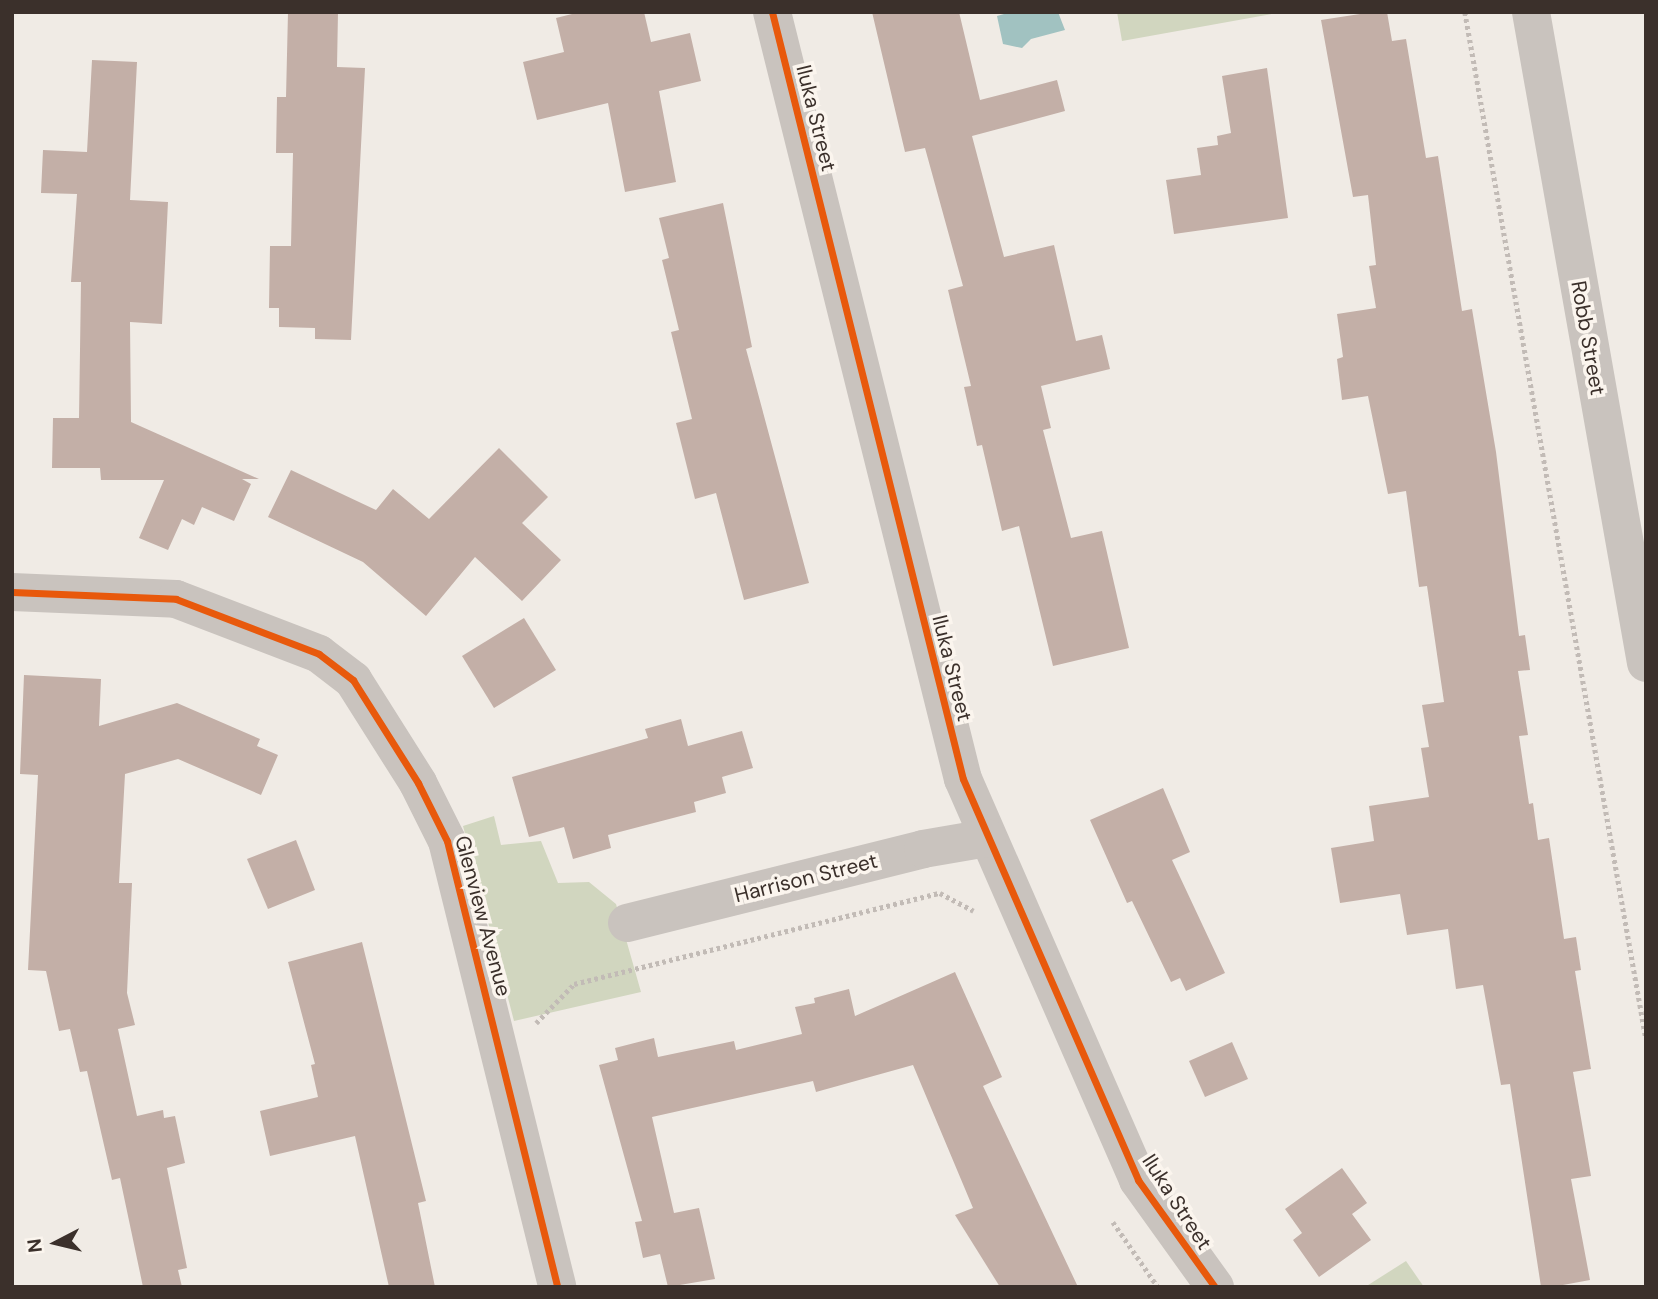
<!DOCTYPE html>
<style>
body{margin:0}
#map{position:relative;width:1658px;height:1299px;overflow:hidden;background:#f0ebe5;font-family:"DM Sans",sans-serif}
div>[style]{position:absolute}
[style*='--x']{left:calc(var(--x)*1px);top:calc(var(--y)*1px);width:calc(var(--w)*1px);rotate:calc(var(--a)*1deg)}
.green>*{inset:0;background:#d1d6bf}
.water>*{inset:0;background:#a1c2c1}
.building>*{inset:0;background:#c3afa7}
.path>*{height:4.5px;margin-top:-2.25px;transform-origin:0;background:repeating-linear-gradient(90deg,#c2bbb6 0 3.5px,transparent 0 7px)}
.minor>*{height:38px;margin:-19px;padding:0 19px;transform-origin:19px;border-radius:19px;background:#c9c3be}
.cycleway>*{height:7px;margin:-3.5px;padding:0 3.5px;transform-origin:3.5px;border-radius:3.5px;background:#e8590c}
span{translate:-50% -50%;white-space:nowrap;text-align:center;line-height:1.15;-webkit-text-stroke:7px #fbf5ee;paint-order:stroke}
.street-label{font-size:21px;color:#3b302b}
.frame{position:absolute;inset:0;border:14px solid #3b302b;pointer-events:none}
.north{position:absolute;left:21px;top:1208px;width:70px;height:70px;-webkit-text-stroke:5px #fbf5ee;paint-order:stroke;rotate:263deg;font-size:19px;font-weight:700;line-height:28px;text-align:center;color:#3b302b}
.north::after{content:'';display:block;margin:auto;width:24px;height:32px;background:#3b302b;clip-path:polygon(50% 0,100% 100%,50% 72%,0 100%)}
</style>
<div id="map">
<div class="green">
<div style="clip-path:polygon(1117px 12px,1283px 12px,1122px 41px)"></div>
<div style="clip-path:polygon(494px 816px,501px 845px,541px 841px,558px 883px,589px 882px,616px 904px,641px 992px,514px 1021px,463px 826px)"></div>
<div style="clip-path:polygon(1406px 1261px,1424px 1287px,1365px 1287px)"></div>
</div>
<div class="water">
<div style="clip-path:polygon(1011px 12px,1058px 12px,1065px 30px,1031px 39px,1022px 48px,1003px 44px,997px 16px)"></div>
</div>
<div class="building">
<div style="clip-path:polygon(288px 12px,338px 12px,337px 67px,365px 68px,351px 340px,315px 339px,315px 328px,279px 327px,279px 308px,269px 308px,270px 246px,291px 246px,293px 153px,276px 153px,277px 97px,286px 97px)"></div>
<div style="clip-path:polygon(580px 12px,644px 12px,651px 42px,690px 33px,701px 81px,659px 91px,676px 182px,625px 192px,608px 103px,537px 120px,523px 62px,564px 52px,556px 18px)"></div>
<div style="clip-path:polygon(872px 12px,959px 12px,980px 100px,1057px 80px,1065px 111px,972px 136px,1004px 257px,1054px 245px,1076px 341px,1102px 335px,1110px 369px,1041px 386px,1051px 428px,1043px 430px,1071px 538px,1102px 531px,1129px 648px,1053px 666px,1019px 526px,1002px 531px,982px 445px,977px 446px,964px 387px,971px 386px,948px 290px,963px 286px,925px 148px,905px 152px)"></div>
<div style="clip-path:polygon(1373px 12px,1387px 12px,1392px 41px,1406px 39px,1426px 158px,1438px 156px,1462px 311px,1472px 309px,1496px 452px,1519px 636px,1525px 635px,1530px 670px,1518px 671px,1528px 735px,1519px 736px,1529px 804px,1533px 803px,1538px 840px,1549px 838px,1564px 939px,1576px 937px,1581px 970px,1575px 971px,1591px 1069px,1573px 1072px,1591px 1176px,1571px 1179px,1590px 1280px,1552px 1287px,1541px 1287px,1510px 1084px,1501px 1085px,1483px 985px,1456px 989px,1448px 929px,1407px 935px,1400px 894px,1340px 903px,1331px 848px,1374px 841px,1369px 806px,1429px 797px,1421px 748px,1429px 747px,1422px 705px,1444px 702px,1427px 586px,1419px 587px,1406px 491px,1388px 494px,1368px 396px,1342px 400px,1337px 359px,1343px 357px,1337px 314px,1376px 308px,1369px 266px,1376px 265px,1368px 195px,1353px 197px,1321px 20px)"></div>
<div style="clip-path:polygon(92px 60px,137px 62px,130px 200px,168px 202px,162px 324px,130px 322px,131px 422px,259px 479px,242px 479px,251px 484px,234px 521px,202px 507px,194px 525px,182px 519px,168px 550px,139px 538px,164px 480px,101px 480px,100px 468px,52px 468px,53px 418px,79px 418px,81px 282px,71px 282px,77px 194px,41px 193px,43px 150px,87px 152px)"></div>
<div style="clip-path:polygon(1267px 68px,1288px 218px,1174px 234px,1166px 180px,1201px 175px,1197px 148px,1218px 145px,1217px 136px,1231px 133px,1222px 76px)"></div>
<div style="clip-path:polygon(723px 203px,752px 347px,746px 349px,809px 583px,744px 600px,716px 493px,695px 499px,676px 423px,692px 419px,671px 332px,679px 330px,662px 260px,669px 258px,659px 218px)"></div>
<div style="clip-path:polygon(499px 448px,548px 497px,522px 523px,561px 560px,522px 601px,475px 557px,426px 616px,363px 562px,268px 517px,291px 470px,376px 510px,393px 489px,429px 519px)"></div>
<div style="clip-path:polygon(524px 618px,556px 670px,494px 708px,462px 656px)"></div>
<div style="clip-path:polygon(24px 675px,101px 679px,99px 726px,177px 703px,260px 739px,257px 746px,278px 755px,261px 795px,178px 759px,125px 774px,119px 883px,132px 883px,127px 993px,135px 1025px,118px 1029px,137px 1116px,163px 1110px,164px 1118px,175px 1116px,185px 1163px,167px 1168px,187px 1268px,178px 1270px,182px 1287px,143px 1287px,120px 1178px,112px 1180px,87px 1071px,80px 1072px,70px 1029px,59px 1031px,46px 971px,28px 970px,38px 775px,20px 774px)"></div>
<div style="clip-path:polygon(681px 719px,688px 746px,742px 731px,753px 768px,722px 777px,726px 793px,694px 802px,696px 812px,608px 835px,611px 848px,573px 859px,564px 827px,529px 837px,512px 777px,648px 738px,645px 729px)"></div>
<div style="clip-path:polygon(1163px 788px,1190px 852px,1172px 860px,1225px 973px,1186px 991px,1180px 978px,1171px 982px,1132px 901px,1127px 903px,1090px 820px)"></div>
<div style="clip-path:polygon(296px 840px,315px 890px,268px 909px,247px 859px)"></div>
<div style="clip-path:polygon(362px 942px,426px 1201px,418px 1203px,435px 1287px,389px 1287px,355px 1136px,270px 1156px,260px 1111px,318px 1097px,311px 1065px,315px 1064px,288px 962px)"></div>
<div style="clip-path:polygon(955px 972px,1002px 1077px,983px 1086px,1078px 1287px,1000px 1287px,955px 1215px,973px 1208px,913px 1065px,816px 1092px,813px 1081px,652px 1117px,674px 1213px,699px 1208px,715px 1279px,668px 1287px,660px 1254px,643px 1258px,635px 1222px,642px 1221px,599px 1065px,618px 1060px,615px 1048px,654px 1038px,658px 1057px,734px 1041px,736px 1050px,802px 1034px,795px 1007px,815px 1003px,814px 998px,849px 989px,855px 1016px)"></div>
<div style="clip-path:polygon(1232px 1042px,1248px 1079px,1205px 1097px,1189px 1061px)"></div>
<div style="clip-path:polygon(1342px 1168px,1367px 1203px,1352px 1214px,1371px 1240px,1319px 1277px,1293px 1240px,1302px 1233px,1285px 1209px)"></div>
</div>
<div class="path">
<div style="--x:1465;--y:12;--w:1042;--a:80"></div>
<div style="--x:536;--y:1023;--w:54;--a:-45.7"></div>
<div style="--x:574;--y:984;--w:377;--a:-14"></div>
<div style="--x:940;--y:893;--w:38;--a:28"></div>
<div style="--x:1113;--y:1222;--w:79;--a:55.3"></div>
</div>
<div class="minor">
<div style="--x:772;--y:12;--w:790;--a:76.02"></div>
<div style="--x:963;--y:779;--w:438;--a:66.4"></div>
<div style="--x:1138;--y:1180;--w:132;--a:54.3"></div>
<div style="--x:1531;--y:12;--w:661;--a:79.98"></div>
<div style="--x:12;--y:592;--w:164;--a:2.4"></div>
<div style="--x:176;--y:599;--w:153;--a:21"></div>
<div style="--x:319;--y:654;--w:43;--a:37.4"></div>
<div style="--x:353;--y:680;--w:122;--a:57.7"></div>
<div style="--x:418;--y:783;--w:65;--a:63.4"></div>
<div style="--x:447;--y:841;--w:459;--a:76.1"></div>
<div style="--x:627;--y:923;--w:305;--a:-14"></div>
<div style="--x:923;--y:849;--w:65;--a:-9.8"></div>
</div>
<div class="cycleway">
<div style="--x:772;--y:12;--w:790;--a:76.02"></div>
<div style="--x:963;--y:779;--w:438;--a:66.4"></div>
<div style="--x:1138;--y:1180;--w:132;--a:54.3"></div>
<div style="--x:12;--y:592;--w:164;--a:2.4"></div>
<div style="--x:176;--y:599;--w:153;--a:21"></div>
<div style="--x:319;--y:654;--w:43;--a:37.4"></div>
<div style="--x:353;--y:680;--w:122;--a:57.7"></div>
<div style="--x:418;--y:783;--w:65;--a:63.4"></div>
<div style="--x:447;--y:841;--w:459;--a:76.1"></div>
</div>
<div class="street-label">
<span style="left:816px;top:118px;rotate:76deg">Iluka Street</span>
<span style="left:1588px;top:338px;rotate:80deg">Robb Street</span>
<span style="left:952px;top:668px;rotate:76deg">Iluka Street</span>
<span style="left:806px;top:878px;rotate:-14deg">Harrison Street</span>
<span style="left:483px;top:916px;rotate:75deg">Glenview Avenue</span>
<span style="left:1177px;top:1202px;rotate:57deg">Iluka Street</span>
</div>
<div class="frame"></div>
<div class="north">N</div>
</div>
